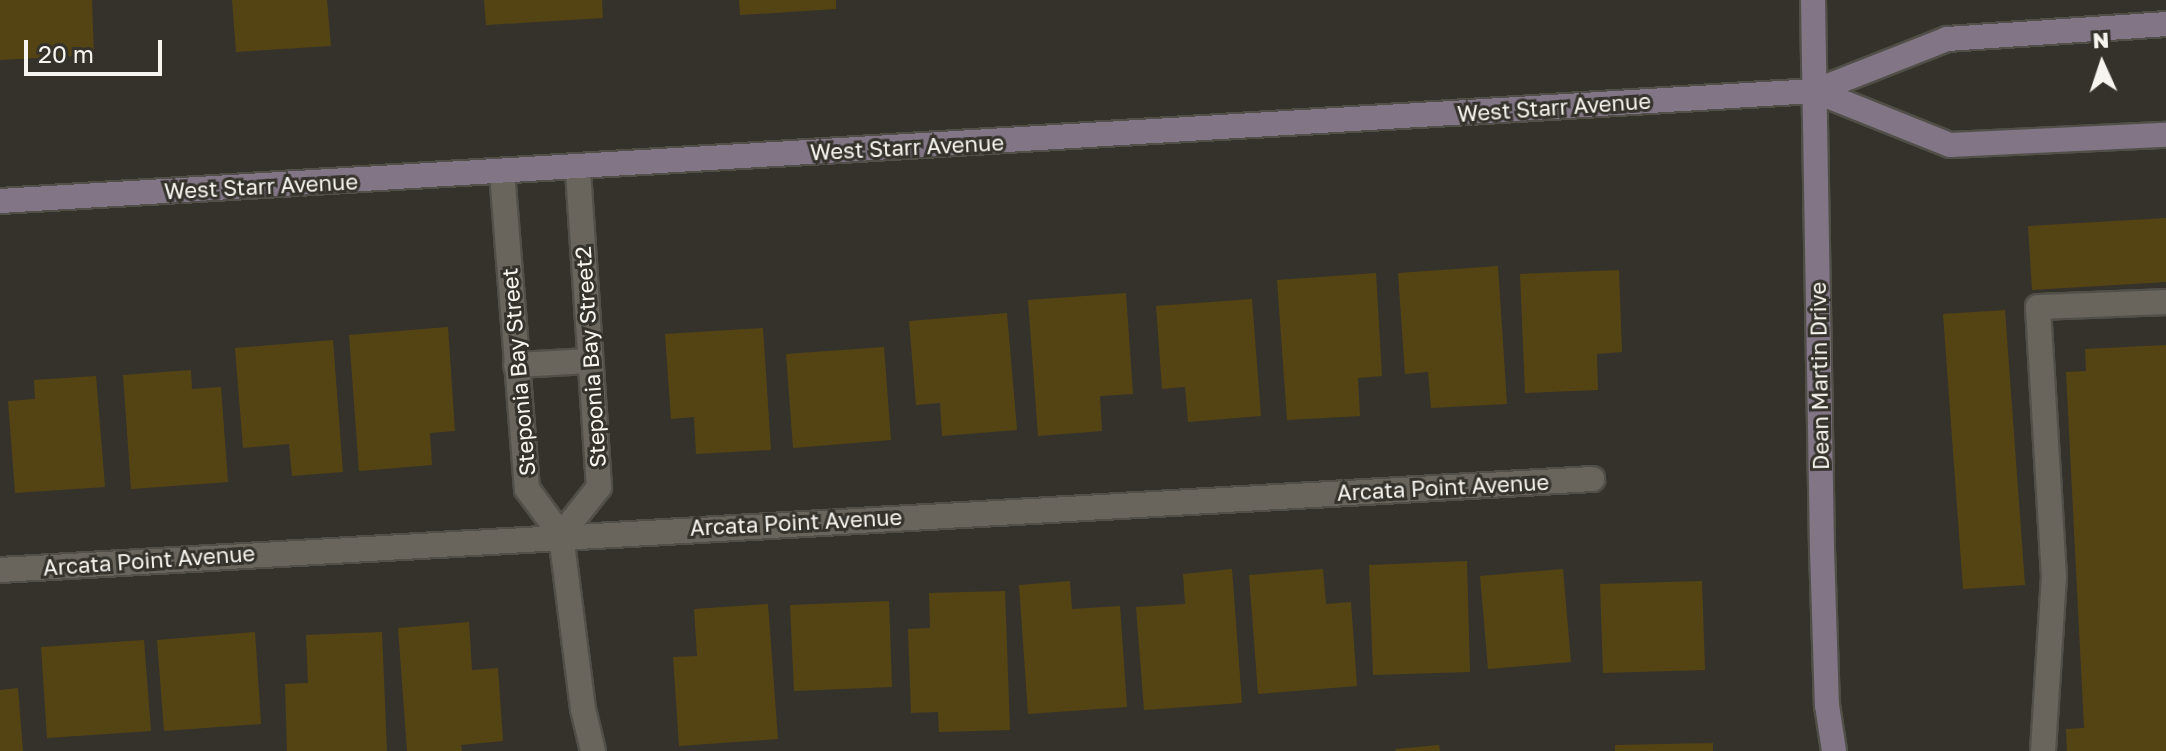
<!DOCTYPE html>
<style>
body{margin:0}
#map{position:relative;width:2166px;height:751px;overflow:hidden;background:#35322b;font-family:"Golos Text",sans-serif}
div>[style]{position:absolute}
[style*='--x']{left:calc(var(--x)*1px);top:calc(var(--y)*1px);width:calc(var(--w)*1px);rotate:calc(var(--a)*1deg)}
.building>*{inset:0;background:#544414}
.roads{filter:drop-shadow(2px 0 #514f48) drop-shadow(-2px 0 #514f48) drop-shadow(0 2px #514f48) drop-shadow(0 -2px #514f48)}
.lane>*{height:24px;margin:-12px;padding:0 12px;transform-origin:12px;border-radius:12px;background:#69655d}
.street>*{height:24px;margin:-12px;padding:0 12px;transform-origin:12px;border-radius:12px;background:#69655d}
.secondary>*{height:24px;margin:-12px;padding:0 12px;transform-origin:12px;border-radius:12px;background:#827686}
span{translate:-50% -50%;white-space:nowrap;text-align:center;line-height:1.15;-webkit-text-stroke:6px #35322b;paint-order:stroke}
.street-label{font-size:22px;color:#f6f5f0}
.north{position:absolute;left:2062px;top:24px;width:80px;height:80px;-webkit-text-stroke:6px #35322b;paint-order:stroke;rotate:357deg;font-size:22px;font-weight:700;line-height:32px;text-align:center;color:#f6f5f0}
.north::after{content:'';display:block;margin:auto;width:28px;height:36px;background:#f6f5f0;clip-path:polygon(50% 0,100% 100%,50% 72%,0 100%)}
.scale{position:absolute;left:24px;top:40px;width:138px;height:36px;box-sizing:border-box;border:4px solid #f6f5f0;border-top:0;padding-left:10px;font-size:24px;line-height:28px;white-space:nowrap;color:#f6f5f0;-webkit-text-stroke:6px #35322b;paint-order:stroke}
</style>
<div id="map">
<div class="building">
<div style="clip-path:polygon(0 0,92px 0,94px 55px,0 60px)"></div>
<div style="clip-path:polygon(232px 0,327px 0,331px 46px,236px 52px)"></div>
<div style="clip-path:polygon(484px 0,602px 0,603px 18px,486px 25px)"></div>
<div style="clip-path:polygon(739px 0,836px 0,836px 9px,740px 15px)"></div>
<div style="clip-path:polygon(2166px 218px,2166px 282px,2032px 290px,2028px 226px)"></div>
<div style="clip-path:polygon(1498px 266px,1507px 404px,1431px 408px,1428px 372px,1405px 374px,1398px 273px)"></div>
<div style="clip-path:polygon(1619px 270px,1622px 352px,1597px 354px,1598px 390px,1525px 393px,1520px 274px)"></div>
<div style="clip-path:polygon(1376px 273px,1382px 376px,1358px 378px,1360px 416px,1287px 420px,1277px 280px)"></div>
<div style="clip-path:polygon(1126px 293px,1133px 394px,1100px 396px,1102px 431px,1038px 436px,1028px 300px)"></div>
<div style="clip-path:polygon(1252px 299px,1261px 416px,1188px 422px,1185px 387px,1162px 389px,1156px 306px)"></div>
<div style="clip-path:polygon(2005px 310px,2025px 585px,1963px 589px,1943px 314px)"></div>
<div style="clip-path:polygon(1007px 313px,1017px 430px,942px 436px,940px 403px,916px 405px,909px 321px)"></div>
<div style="clip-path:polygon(448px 327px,455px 431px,430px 433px,432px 465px,359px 471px,349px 335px)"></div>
<div style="clip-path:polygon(763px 328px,771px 450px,696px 454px,694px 417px,671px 419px,665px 334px)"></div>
<div style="clip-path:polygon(333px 340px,343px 472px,292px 476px,289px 444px,243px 448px,235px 348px)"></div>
<div style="clip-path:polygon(2166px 345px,2166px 751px,2067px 751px,2066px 729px,2084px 728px,2066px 372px,2086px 371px,2085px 349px)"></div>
<div style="clip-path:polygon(884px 347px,891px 440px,793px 448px,786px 354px)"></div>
<div style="clip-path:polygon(191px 370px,192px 389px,221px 387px,228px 482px,131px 489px,123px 375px)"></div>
<div style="clip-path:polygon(96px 376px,105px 487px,15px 493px,8px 401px,35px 399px,34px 380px)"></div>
<div style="clip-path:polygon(1467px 561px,1470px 672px,1373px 675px,1369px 565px)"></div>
<div style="clip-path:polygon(1232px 569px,1242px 703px,1144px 710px,1136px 607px,1185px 604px,1183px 574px)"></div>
<div style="clip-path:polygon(1323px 569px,1326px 604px,1351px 602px,1357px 686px,1258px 694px,1249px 575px)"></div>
<div style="clip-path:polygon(1563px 569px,1571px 662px,1488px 669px,1480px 576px)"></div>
<div style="clip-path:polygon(1070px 581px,1072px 609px,1120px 606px,1127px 707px,1028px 714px,1019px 585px)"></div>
<div style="clip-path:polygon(1702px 581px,1705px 670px,1603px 673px,1600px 584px)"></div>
<div style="clip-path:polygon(1005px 591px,1010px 730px,939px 732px,938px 712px,911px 713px,908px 629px,930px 628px,929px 593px)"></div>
<div style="clip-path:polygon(889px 601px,892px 687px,794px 691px,790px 605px)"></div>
<div style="clip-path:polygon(768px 604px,778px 739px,679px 746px,673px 657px,697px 656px,694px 609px)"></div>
<div style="clip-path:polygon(469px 622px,472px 670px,498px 668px,503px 741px,461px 745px,462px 751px,407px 751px,398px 628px)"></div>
<div style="clip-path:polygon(255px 632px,261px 724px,164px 731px,157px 640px)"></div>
<div style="clip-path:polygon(382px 632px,387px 751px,287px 751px,285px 684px,308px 683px,306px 635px)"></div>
<div style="clip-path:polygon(144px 640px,151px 731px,47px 738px,41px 647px)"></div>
<div style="clip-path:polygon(18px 688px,23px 751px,0 751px,0 690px)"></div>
<div style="clip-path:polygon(1713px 743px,1713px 751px,1615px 751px,1615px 745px)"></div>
<div style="clip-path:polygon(1439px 745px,1440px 751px,1396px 751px,1395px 749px)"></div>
</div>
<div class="roads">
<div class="lane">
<div style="--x:516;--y:365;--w:74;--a:-3.1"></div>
<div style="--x:2043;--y:751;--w:174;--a:-86.4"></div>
<div style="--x:2054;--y:577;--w:270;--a:-93.4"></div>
<div style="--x:2038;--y:307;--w:128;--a:-2.2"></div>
</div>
<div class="street">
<div style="--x:502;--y:172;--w:318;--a:85.5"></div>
<div style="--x:527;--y:489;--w:57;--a:53.5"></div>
<div style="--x:561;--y:535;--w:175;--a:82.8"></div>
<div style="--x:583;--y:709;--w:43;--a:76.6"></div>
<div style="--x:561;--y:535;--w:61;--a:-51.6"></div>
<div style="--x:599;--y:487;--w:321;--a:-93.8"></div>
<div style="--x:0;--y:570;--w:1595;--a:-3.27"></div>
</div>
<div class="secondary">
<div style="--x:1813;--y:0;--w:549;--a:89.06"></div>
<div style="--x:1822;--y:549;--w:156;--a:88.2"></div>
<div style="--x:1827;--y:705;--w:47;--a:81.3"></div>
<div style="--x:1815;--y:91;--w:145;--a:21.8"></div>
<div style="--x:1950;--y:145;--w:216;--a:-2.7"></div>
<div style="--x:0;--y:201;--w:1818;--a:-3.47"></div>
<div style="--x:1815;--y:91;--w:142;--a:-21.5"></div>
<div style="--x:1947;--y:39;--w:220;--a:-3.9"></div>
</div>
</div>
<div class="street-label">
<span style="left:1554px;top:107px;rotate:-4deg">West Starr Avenue</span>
<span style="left:907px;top:147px;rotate:-3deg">West Starr Avenue</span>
<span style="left:261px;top:186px;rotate:-3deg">West Starr Avenue</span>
<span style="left:590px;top:357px;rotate:-94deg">Steponia Bay Street2</span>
<span style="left:518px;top:372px;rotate:-95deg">Steponia Bay Street</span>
<span style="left:1819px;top:376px;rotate:-91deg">Dean Martin Drive</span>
<span style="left:1443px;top:487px;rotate:-3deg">Arcata Point Avenue</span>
<span style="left:796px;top:522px;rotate:-3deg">Arcata Point Avenue</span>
<span style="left:149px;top:560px;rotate:-4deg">Arcata Point Avenue</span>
</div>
<div class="north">N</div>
<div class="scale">20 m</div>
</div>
